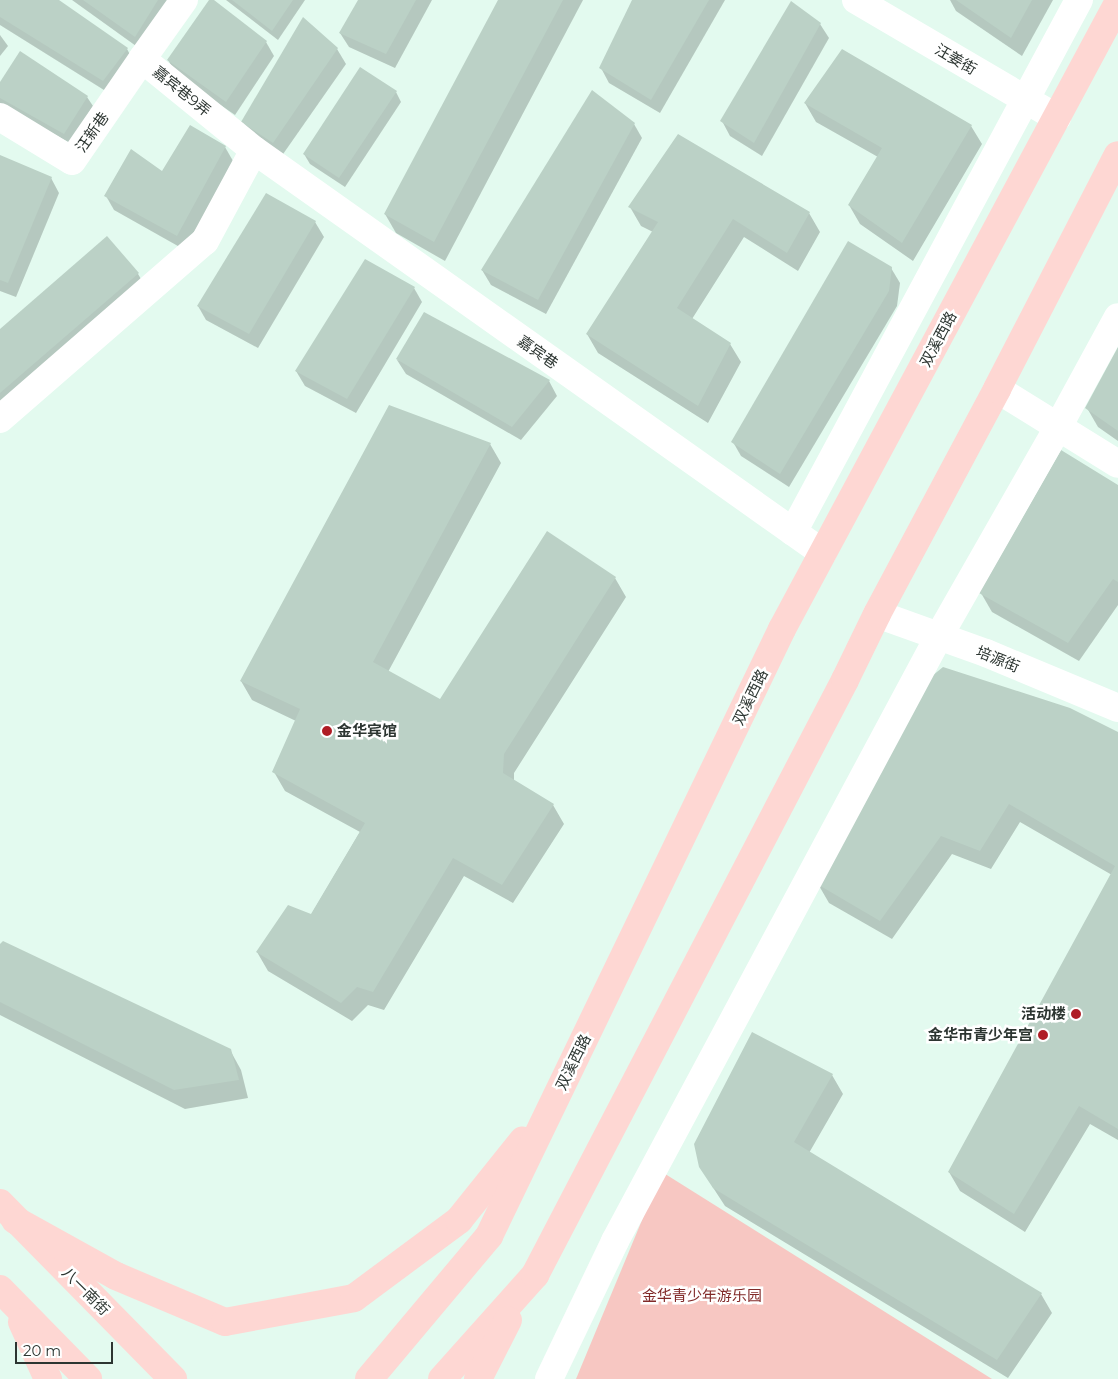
<!DOCTYPE html>
<meta charset="utf-8">
<style>
body{margin:0}
#map{position:relative;width:1118px;height:1379px;overflow:hidden;background:#e3faef;font-family:Montserrat,"Noto Sans SC",sans-serif}
div>[style]{position:absolute}
[style*='--x']{left:calc(var(--x)*1px);top:calc(var(--y)*1px);width:calc(var(--w)*1px);rotate:calc(var(--a)*1deg)}
.green>*{inset:0;background:#f7c7c2}
.shadow>*{inset:0;background:#0003}
.building>*{inset:0;background:#bbd1c6}
.minor>*{height:28px;margin:-14px;padding:0 14px;transform-origin:14px;border-radius:14px;background:#fff}
.major>*{height:28px;margin:-14px;padding:0 14px;transform-origin:14px;border-radius:14px;background:#fed7d3}
.dots>*{width:14px;height:14px;translate:-50% -50%;box-sizing:border-box;border:2px solid #fff;border-radius:50%}
span{translate:-50% -50%;white-space:nowrap;text-align:center;line-height:1.15;-webkit-text-stroke:5px #fff;paint-order:stroke}
.street-label{font-size:15px;color:#2c3531}
.poi-label{font-size:15px;color:#2c3531;font-weight:700}
.left{translate:0 -50%;text-align:left}
.right{translate:-100% -50%;text-align:right}
.park-label{font-size:15px;color:#812a29}
.scale{position:absolute;left:15px;top:1342px;width:98px;height:22px;box-sizing:border-box;border:2px solid #2c3531;border-top:0;padding-left:6px;font-size:15px;line-height:18px;white-space:nowrap;color:#2c3531;-webkit-text-stroke:4px #fff;paint-order:stroke}
</style>
<div id="map">
<div class="green">
<div style="clip-path:polygon(662px 1172px,992px 1379px,576px 1379px)"></div>
</div>
<div class="shadow">
<div style="clip-path:polygon(0 0,57px 0,127px 49px,135px 64px,112px 95px,0 25px)"></div>
<div style="clip-path:polygon(72px 0,171px 0,143px 51px)"></div>
<div style="clip-path:polygon(211px 0,266px 42px,274px 56px,235px 115px,177px 75px,168px 60px)"></div>
<div style="clip-path:polygon(226px 0,305px 0,278px 40px)"></div>
<div style="clip-path:polygon(360px 0,432px 0,395px 68px,349px 47px,340px 33px)"></div>
<div style="clip-path:polygon(500px 0,583px 0,445px 261px,396px 233px,385px 214px)"></div>
<div style="clip-path:polygon(634px 0,725px 0,660px 113px,609px 83px,601px 68px)"></div>
<div style="clip-path:polygon(950px 0,1053px 0,1022px 56px,956px 11px)"></div>
<div style="clip-path:polygon(304px 19px,337px 49px,346px 64px,281px 157px,251px 136px,243px 122px)"></div>
<div style="clip-path:polygon(820px 24px,829px 38px,762px 156px,730px 136px,722px 121px)"></div>
<div style="clip-path:polygon(0 35px,8px 46px,0 56px)"></div>
<div style="clip-path:polygon(0 84px,87px 97px,93px 106px,70px 143px,0 104px)"></div>
<div style="clip-path:polygon(396px 92px,401px 102px,345px 187px,310px 164px,304px 154px)"></div>
<div style="clip-path:polygon(805px 103px,971px 126px,982px 144px,913px 261px,860px 224px,849px 205px,878px 157px,816px 122px)"></div>
<div style="clip-path:polygon(634px 124px,642px 138px,546px 314px,491px 285px,482px 270px)"></div>
<div style="clip-path:polygon(225px 147px,233px 161px,185px 250px,114px 210px,106px 196px)"></div>
<div style="clip-path:polygon(0 158px,51px 178px,59px 193px,16px 297px,0 291px)"></div>
<div style="clip-path:polygon(266px 195px,315px 222px,324px 237px,258px 348px,206px 320px,198px 306px)"></div>
<div style="clip-path:polygon(630px 207px,809px 213px,820px 232px,798px 271px,744px 237px,692px 319px,730px 344px,741px 362px,708px 423px,598px 353px,587px 334px,653px 232px,641px 226px)"></div>
<div style="clip-path:polygon(106px 238px,138px 274px,147px 289px,0 414px,0 331px)"></div>
<div style="clip-path:polygon(891px 268px,900px 283px,897px 306px,789px 487px,741px 456px,733px 442px)"></div>
<div style="clip-path:polygon(414px 288px,422px 302px,356px 413px,305px 386px,296px 371px)"></div>
<div style="clip-path:polygon(1118px 350px,1118px 441px,1098px 427px,1087px 408px)"></div>
<div style="clip-path:polygon(397px 360px,549px 381px,557px 396px,521px 440px,406px 374px)"></div>
<div style="clip-path:polygon(490px 444px,501px 463px,388px 672px,441px 701px,615px 578px,626px 597px,514px 773px,514px 781px,553px 805px,564px 824px,513px 903px,464px 876px,384px 1010px,368px 1005px,352px 1021px,268px 971px,257px 952px,311px 915px,360px 832px,285px 791px,274px 772px,296px 721px,252px 700px,241px 681px)"></div>
<div style="clip-path:polygon(1118px 486px,1118px 605px,1079px 661px,992px 612px,981px 593px)"></div>
<div style="clip-path:polygon(1118px 733px,1118px 1140px,1090px 1124px,1025px 1232px,960px 1191px,949px 1172px,1112px 875px,1020px 822px,991px 869px,952px 854px,892px 939px,829px 903px,818px 884px)"></div>
<div style="clip-path:polygon(0 946px,230px 1050px,241px 1070px,248px 1098px,185px 1109px,0 1015px)"></div>
<div style="clip-path:polygon(832px 1075px,843px 1094px,809px 1153px,1041px 1294px,1052px 1313px,1008px 1378px,725px 1206px,712px 1186px)"></div>
</div>
<div class="building">
<div style="clip-path:polygon(0 0,59px 0,128px 48px,103px 81px,0 17px)"></div>
<div style="clip-path:polygon(83px 0,158px 0,135px 37px)"></div>
<div style="clip-path:polygon(209px 0,214px 0,267px 41px,226px 102px,167px 60px)"></div>
<div style="clip-path:polygon(232px 0,293px 0,272px 31px)"></div>
<div style="clip-path:polygon(358px 0,416px 0,386px 54px,339px 33px)"></div>
<div style="clip-path:polygon(498px 0,563px 0,434px 242px,384px 214px)"></div>
<div style="clip-path:polygon(632px 0,709px 0,651px 100px,599px 68px)"></div>
<div style="clip-path:polygon(956px 0,1032px 0,1011px 38px)"></div>
<div style="clip-path:polygon(791px 1px,821px 23px,754px 143px,720px 121px)"></div>
<div style="clip-path:polygon(303px 17px,338px 48px,273px 143px,241px 122px)"></div>
<div style="clip-path:polygon(842px 49px,972px 125px,902px 243px,848px 205px,882px 148px,804px 103px)"></div>
<div style="clip-path:polygon(20px 51px,88px 96px,64px 134px,0 98px,0 82px)"></div>
<div style="clip-path:polygon(360px 67px,397px 91px,339px 178px,303px 154px)"></div>
<div style="clip-path:polygon(592px 90px,635px 123px,538px 300px,481px 270px)"></div>
<div style="clip-path:polygon(190px 125px,226px 146px,177px 236px,104px 196px,131px 149px,162px 171px)"></div>
<div style="clip-path:polygon(678px 134px,810px 212px,787px 253px,733px 219px,677px 308px,731px 343px,698px 406px,586px 334px,658px 222px,628px 207px)"></div>
<div style="clip-path:polygon(0 155px,52px 177px,8px 283px,0 280px)"></div>
<div style="clip-path:polygon(266px 193px,316px 221px,249px 334px,197px 306px)"></div>
<div style="clip-path:polygon(107px 236px,139px 273px,0 393px,0 329px)"></div>
<div style="clip-path:polygon(848px 241px,892px 267px,889px 291px,780px 474px,731px 442px)"></div>
<div style="clip-path:polygon(365px 259px,415px 287px,347px 399px,295px 371px)"></div>
<div style="clip-path:polygon(424px 312px,550px 380px,512px 427px,396px 359px)"></div>
<div style="clip-path:polygon(1118px 347px,1118px 431px,1085px 408px)"></div>
<div style="clip-path:polygon(389px 405px,491px 443px,373px 662px,440px 699px,547px 531px,616px 577px,504px 754px,503px 773px,554px 804px,502px 885px,453px 858px,373px 992px,357px 987px,341px 1003px,256px 952px,288px 905px,311px 914px,365px 823px,272px 772px,300px 709px,240px 681px)"></div>
<div style="clip-path:polygon(1061px 450px,1118px 485px,1118px 582px,1113px 579px,1068px 643px,979px 593px)"></div>
<div style="clip-path:polygon(943px 667px,1070px 708px,1118px 732px,1118px 1129px,1079px 1106px,1014px 1214px,948px 1172px,1115px 866px,1009px 804px,980px 851px,941px 836px,880px 921px,817px 884px,915px 690px)"></div>
<div style="clip-path:polygon(3px 941px,231px 1049px,239px 1080px,174px 1090px,0 1002px,0 944px)"></div>
<div style="clip-path:polygon(752px 1032px,833px 1074px,794px 1142px,1042px 1293px,997px 1360px,713px 1188px,699px 1167px,694px 1144px)"></div>
</div>
<div class="minor">
<div style="--x:184;--y:0;--w:72;--a:125.4"></div>
<div style="--x:142;--y:59;--w:144;--a:39.1"></div>
<div style="--x:254;--y:150;--w:697;--a:35.31"></div>
<div style="--x:856;--y:0;--w:233;--a:30.4"></div>
<div style="--x:0;--y:117;--w:84;--a:31.4"></div>
<div style="--x:72;--y:161;--w:124;--a:-55.5"></div>
<div style="--x:997;--y:389;--w:142;--a:31.8"></div>
<div style="--x:0;--y:419;--w:271;--a:-41"></div>
<div style="--x:205;--y:241;--w:103;--a:-61.7"></div>
<div style="--x:793;--y:532;--w:604;--a:-61.74"></div>
<div style="--x:877;--y:614;--w:116;--a:19.7"></div>
<div style="--x:986;--y:653;--w:143;--a:22.6"></div>
<div style="--x:549;--y:1379;--w:153;--a:-64.4"></div>
<div style="--x:615;--y:1241;--w:686;--a:-61.83"></div>
<div style="--x:939;--y:636;--w:241;--a:-60.3"></div>
<div style="--x:1058;--y:427;--w:125;--a:-61.4"></div>
</div>
<div class="major">
<div style="--x:0;--y:1203;--w:247;--a:45.5"></div>
<div style="--x:15;--y:1220;--w:115;--a:29"></div>
<div style="--x:116;--y:1276;--w:118;--a:22.9"></div>
<div style="--x:225;--y:1322;--w:131;--a:-10.5"></div>
<div style="--x:354;--y:1298;--w:131;--a:-36.6"></div>
<div style="--x:459;--y:1220;--w:102;--a:-51.3"></div>
<div style="--x:0;--y:1289;--w:126;--a:45.6"></div>
<div style="--x:22;--y:1322;--w:63;--a:65.5"></div>
<div style="--x:369;--y:1379;--w:187;--a:-50"></div>
<div style="--x:489;--y:1236;--w:674;--a:-64.23"></div>
<div style="--x:782;--y:629;--w:710;--a:-61.78"></div>
<div style="--x:442;--y:1379;--w:140;--a:-48.2"></div>
<div style="--x:535;--y:1275;--w:671;--a:-62.48"></div>
<div style="--x:845;--y:680;--w:73;--a:-64.1"></div>
<div style="--x:877;--y:614;--w:255;--a:-61.9"></div>
<div style="--x:997;--y:389;--w:263;--a:-62.7"></div>
<div style="--x:478;--y:1379;--w:66;--a:-63"></div>
</div>
<div class="dots">
<div style="left:327px;top:731px;background:#af1d25"></div>
<div style="left:1076px;top:1014px;background:#af1d25"></div>
<div style="left:1043px;top:1035px;background:#af1d25"></div>
</div>
<div class="street-label">
<span style="left:956px;top:59px;rotate:30deg">汪姜街</span>
<span style="left:182px;top:91px;rotate:39deg">嘉宾巷9弄</span>
<span style="left:92px;top:132px;rotate:-55deg">汪新巷</span>
<span style="left:938px;top:339px;rotate:-62deg">双溪西路</span>
<span style="left:538px;top:352px;rotate:35deg">嘉宾巷</span>
<span style="left:998px;top:659px;rotate:22deg">培源街</span>
<span style="left:750px;top:697px;rotate:-64deg">双溪西路</span>
<span style="left:573px;top:1062px;rotate:-64deg">双溪西路</span>
<span style="left:86px;top:1291px;rotate:45deg">八一南街</span>
</div>
<div class="poi-label">
<span class="left" style="left:337px;top:731px">金华宾馆</span>
<span class="right" style="left:1066px;top:1014px">活动楼</span>
<span class="right" style="left:1033px;top:1035px">金华市青少年宫</span>
</div>
<div class="park-label">
<span style="left:702px;top:1296px">金华青少年游乐园</span>
</div>
<div class="scale">20 m</div>
</div>
